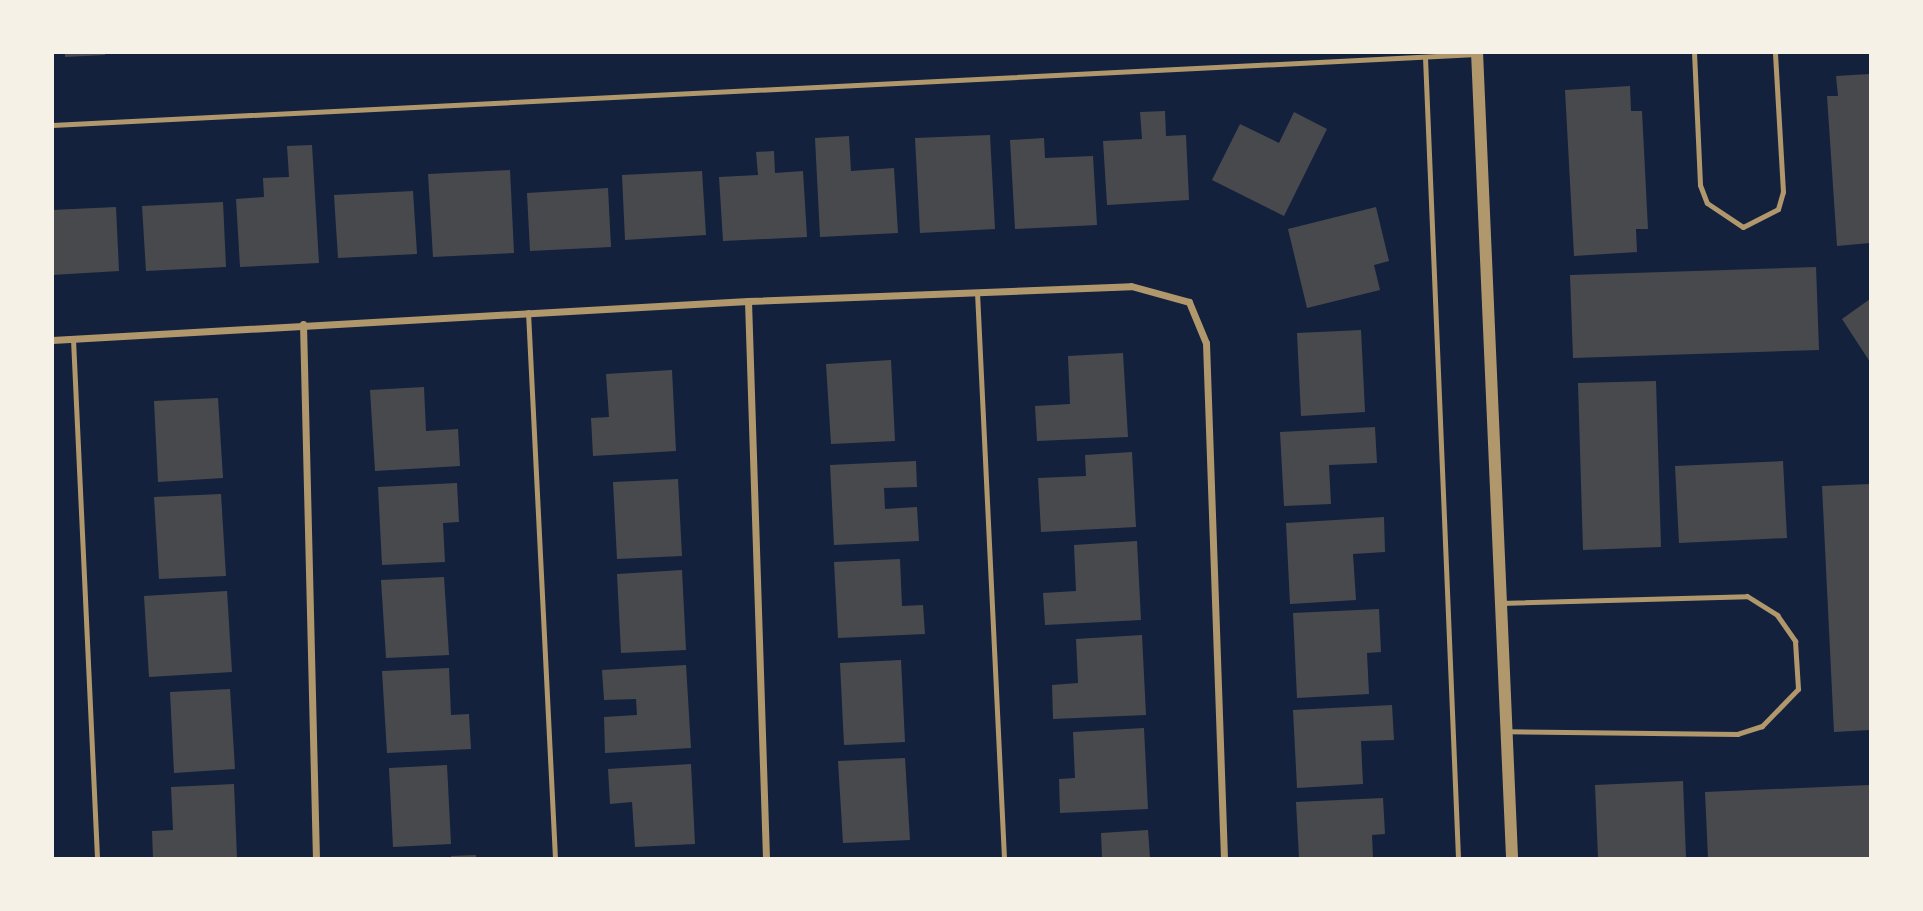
<!DOCTYPE html>
<style>
body{margin:0}
#map{position:relative;width:1923px;height:911px;overflow:hidden;background:#14213d;font-family:Jost,sans-serif}
div>[style]{position:absolute}
[style*='--x']{left:calc(var(--x)*1px);top:calc(var(--y)*1px);width:calc(var(--w)*1px);rotate:calc(var(--a)*1deg)}
.building>*{inset:0;background:#48494c}
.service>*{height:5px;margin:-2.5px;padding:0 2.5px;transform-origin:2.5px;border-radius:2.5px;background:#b1986c}
.minor>*{height:7px;margin:-3.5px;padding:0 3.5px;transform-origin:3.5px;border-radius:3.5px;background:#b1986c}
.tertiary>*{height:12px;margin:-6px;padding:0 6px;transform-origin:6px;border-radius:6px;background:#b1986c}
span{translate:-50% -50%;white-space:nowrap;text-align:center;line-height:1.15;-webkit-text-stroke:5px #f6f1e7;paint-order:stroke}
.frame{position:absolute;inset:0;border:54px solid #f6f1e7;pointer-events:none}
</style>
<div id="map">
<div class="building">
<div style="clip-path:polygon(65px 52px,105px 52px,105px 55px,65px 57px)"></div>
<div style="clip-path:polygon(1870px 74px,1870px 243px,1837px 246px,1827px 96px,1838px 96px,1836px 76px)"></div>
<div style="clip-path:polygon(1630px 86px,1631px 111px,1642px 111px,1648px 229px,1636px 229px,1637px 252px,1574px 256px,1565px 90px)"></div>
<div style="clip-path:polygon(1165px 111px,1166px 136px,1186px 135px,1189px 200px,1107px 205px,1103px 141px,1142px 139px,1140px 112px)"></div>
<div style="clip-path:polygon(1294px 112px,1327px 129px,1284px 216px,1212px 180px,1240px 124px,1279px 143px)"></div>
<div style="clip-path:polygon(990px 135px,995px 229px,920px 233px,915px 138px)"></div>
<div style="clip-path:polygon(849px 136px,851px 171px,894px 168px,898px 233px,820px 237px,815px 138px)"></div>
<div style="clip-path:polygon(1044px 138px,1045px 158px,1093px 156px,1097px 225px,1015px 229px,1010px 140px)"></div>
<div style="clip-path:polygon(312px 145px,319px 263px,240px 267px,236px 199px,264px 197px,263px 178px,289px 177px,287px 146px)"></div>
<div style="clip-path:polygon(774px 151px,775px 173px,803px 171px,807px 237px,723px 241px,719px 177px,758px 175px,756px 152px)"></div>
<div style="clip-path:polygon(510px 170px,514px 253px,433px 257px,428px 174px)"></div>
<div style="clip-path:polygon(702px 171px,706px 235px,625px 240px,622px 175px)"></div>
<div style="clip-path:polygon(608px 188px,611px 247px,530px 251px,527px 193px)"></div>
<div style="clip-path:polygon(413px 191px,417px 254px,338px 258px,334px 195px)"></div>
<div style="clip-path:polygon(223px 202px,226px 267px,146px 271px,142px 206px)"></div>
<div style="clip-path:polygon(116px 207px,119px 271px,52px 275px,52px 210px)"></div>
<div style="clip-path:polygon(1376px 207px,1389px 261px,1374px 265px,1380px 290px,1307px 308px,1288px 229px)"></div>
<div style="clip-path:polygon(1816px 267px,1819px 350px,1573px 358px,1570px 275px)"></div>
<div style="clip-path:polygon(1870px 299px,1870px 362px,1842px 319px)"></div>
<div style="clip-path:polygon(1361px 330px,1365px 412px,1301px 416px,1297px 333px)"></div>
<div style="clip-path:polygon(1123px 353px,1128px 437px,1037px 441px,1035px 406px,1070px 404px,1068px 356px)"></div>
<div style="clip-path:polygon(891px 360px,895px 441px,831px 444px,826px 364px)"></div>
<div style="clip-path:polygon(672px 370px,676px 451px,593px 456px,591px 418px,609px 417px,606px 374px)"></div>
<div style="clip-path:polygon(1656px 381px,1661px 547px,1583px 550px,1578px 383px)"></div>
<div style="clip-path:polygon(424px 387px,426px 431px,458px 429px,460px 466px,375px 471px,370px 390px)"></div>
<div style="clip-path:polygon(218px 398px,223px 478px,158px 482px,154px 401px)"></div>
<div style="clip-path:polygon(1375px 427px,1377px 463px,1329px 465px,1331px 504px,1284px 506px,1280px 432px)"></div>
<div style="clip-path:polygon(1132px 452px,1136px 527px,1041px 532px,1038px 478px,1086px 476px,1085px 455px)"></div>
<div style="clip-path:polygon(916px 461px,917px 487px,884px 488px,885px 509px,917px 507px,919px 541px,834px 545px,830px 465px)"></div>
<div style="clip-path:polygon(1783px 461px,1787px 538px,1679px 543px,1675px 466px)"></div>
<div style="clip-path:polygon(678px 479px,682px 556px,617px 559px,613px 482px)"></div>
<div style="clip-path:polygon(457px 483px,459px 522px,443px 523px,445px 562px,382px 565px,378px 487px)"></div>
<div style="clip-path:polygon(1870px 484px,1870px 730px,1834px 732px,1822px 486px)"></div>
<div style="clip-path:polygon(221px 494px,226px 576px,159px 579px,154px 497px)"></div>
<div style="clip-path:polygon(1384px 517px,1385px 552px,1353px 554px,1356px 600px,1290px 604px,1286px 523px)"></div>
<div style="clip-path:polygon(1137px 541px,1141px 620px,1045px 625px,1043px 593px,1076px 591px,1074px 545px)"></div>
<div style="clip-path:polygon(900px 559px,902px 606px,923px 605px,925px 634px,838px 638px,834px 562px)"></div>
<div style="clip-path:polygon(682px 570px,686px 650px,621px 653px,617px 574px)"></div>
<div style="clip-path:polygon(444px 577px,449px 655px,386px 658px,381px 580px)"></div>
<div style="clip-path:polygon(227px 591px,232px 672px,149px 677px,144px 596px)"></div>
<div style="clip-path:polygon(1379px 609px,1381px 652px,1367px 653px,1369px 694px,1297px 698px,1293px 613px)"></div>
<div style="clip-path:polygon(1142px 635px,1146px 715px,1053px 719px,1052px 685px,1078px 683px,1076px 639px)"></div>
<div style="clip-path:polygon(901px 660px,905px 742px,844px 745px,840px 663px)"></div>
<div style="clip-path:polygon(686px 665px,691px 748px,605px 753px,604px 717px,637px 715px,636px 699px,604px 700px,602px 670px)"></div>
<div style="clip-path:polygon(449px 668px,451px 715px,469px 714px,471px 749px,387px 753px,382px 671px)"></div>
<div style="clip-path:polygon(230px 689px,235px 769px,174px 773px,170px 692px)"></div>
<div style="clip-path:polygon(1392px 705px,1394px 740px,1361px 741px,1363px 784px,1297px 788px,1293px 710px)"></div>
<div style="clip-path:polygon(1144px 728px,1148px 809px,1060px 813px,1059px 779px,1075px 778px,1073px 732px)"></div>
<div style="clip-path:polygon(905px 758px,910px 840px,843px 843px,838px 761px)"></div>
<div style="clip-path:polygon(691px 764px,695px 844px,635px 847px,632px 802px,610px 804px,608px 769px)"></div>
<div style="clip-path:polygon(447px 765px,451px 844px,393px 847px,389px 768px)"></div>
<div style="clip-path:polygon(1683px 781px,1686px 858px,1598px 858px,1595px 785px)"></div>
<div style="clip-path:polygon(234px 784px,237px 858px,153px 858px,152px 831px,173px 830px,171px 787px)"></div>
<div style="clip-path:polygon(1869px 785px,1870px 857px,1708px 858px,1705px 792px)"></div>
<div style="clip-path:polygon(1383px 798px,1385px 834px,1372px 835px,1373px 858px,1299px 858px,1296px 802px)"></div>
<div style="clip-path:polygon(1148px 830px,1150px 858px,1102px 858px,1101px 833px)"></div>
<div style="clip-path:polygon(476px 855px,476px 858px,451px 858px,451px 856px)"></div>
</div>
<div class="service">
<div style="--x:1694;--y:52;--w:133;--a:87.4"></div>
<div style="--x:1700;--y:185;--w:19;--a:69"></div>
<div style="--x:1707;--y:203;--w:43;--a:33.7"></div>
<div style="--x:1743;--y:227;--w:39;--a:-27"></div>
<div style="--x:1778;--y:209;--w:18;--a:-74"></div>
<div style="--x:1783;--y:192;--w:140;--a:-93.3"></div>
<div style="--x:1425;--y:57;--w:802;--a:87.64"></div>
<div style="--x:52;--y:125;--w:1426;--a:-2.85"></div>
<div style="--x:977;--y:292;--w:567;--a:87.27"></div>
<div style="--x:528;--y:312;--w:547;--a:87.17"></div>
<div style="--x:73;--y:339;--w:520;--a:87.35"></div>
<div style="--x:1501;--y:603;--w:246;--a:-1.6"></div>
<div style="--x:1747;--y:596;--w:36;--a:32"></div>
<div style="--x:1777;--y:615;--w:32;--a:55"></div>
<div style="--x:1795;--y:641;--w:48;--a:86.4"></div>
<div style="--x:1798;--y:689;--w:52;--a:134.2"></div>
<div style="--x:1762;--y:726;--w:25;--a:162"></div>
<div style="--x:1738;--y:734;--w:231;--a:-179.3"></div>
</div>
<div class="minor">
<div style="--x:748;--y:301;--w:557;--a:88.15"></div>
<div style="--x:303;--y:324;--w:534;--a:88.61"></div>
<div style="--x:52;--y:340;--w:697;--a:-3.21"></div>
<div style="--x:748;--y:301;--w:383;--a:-2.2"></div>
<div style="--x:1131;--y:286;--w:60;--a:15.4"></div>
<div style="--x:1189;--y:302;--w:44;--a:67.5"></div>
<div style="--x:1206;--y:343;--w:515;--a:88"></div>
</div>
<div class="tertiary">
<div style="--x:1477;--y:52;--w:807;--a:87.51"></div>
</div>
<div class="frame"></div>
</div>
